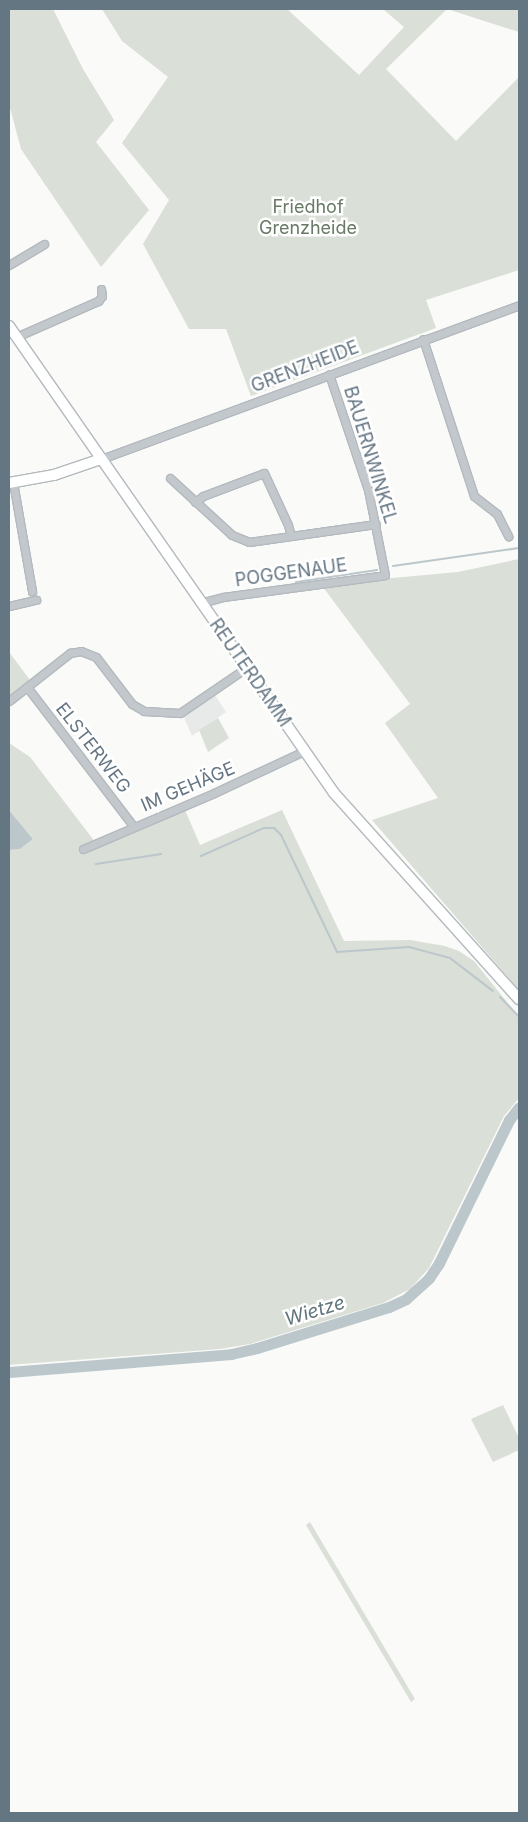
<!DOCTYPE html>
<meta charset="utf-8">
<style>
body{margin:0}
#map{position:relative;width:528px;height:1822px;overflow:hidden;background:#fafaf8;font-family:Inter,sans-serif}
div>[style]{position:absolute}
[style*='--x']{left:calc(var(--x)*1px);top:calc(var(--y)*1px);width:calc(var(--w)*1px);rotate:calc(var(--a)*1deg)}
.built>*{inset:0;background:#e8e9e9}
.green>*{inset:0;background:#dadfd7}
.water>*{inset:0;background:#bbc7cb}
.stream>*{height:2px;margin:-1px;padding:0 1px;transform-origin:1px;border-radius:1px;background:#bbc7cb}
.river>*{height:11px;margin:-5.5px;padding:0 5.5px;transform-origin:5.5px;border-radius:5.5px;background:#bbc7cb}
.roads{filter:drop-shadow(1px 0 #b3babf) drop-shadow(-1px 0 #b3babf) drop-shadow(0 1px #b3babf) drop-shadow(0 -1px #b3babf)}
.street>*{height:7px;margin:-3.5px;padding:0 3.5px;transform-origin:3.5px;border-radius:3.5px;background:#c3c8cc}
.secondary>*{height:10px;margin:-5px;padding:0 5px;transform-origin:5px;border-radius:5px;background:#fff}
span{translate:-50% -50%;white-space:nowrap;text-align:center;line-height:1.15;-webkit-text-stroke:5px #fff;paint-order:stroke}
.park-label{font-size:18px;color:#687a64}
.street-label{font-size:18px;color:#657683}
.water-label{font-size:19px;color:#60757c;font-style:italic}
.frame{position:absolute;inset:0;border:10px solid #657683;pointer-events:none}
</style>
<div id="map">
<div class="built">
<div style="clip-path:polygon(215px 695px,226px 712px,192px 736px,183px 715px)"></div>
</div>
<div class="green">
<div style="clip-path:polygon(9px 9px,53px 9px,83px 69px,114px 120px,96px 142px,149px 210px,101px 267px,21px 149px,9px 104px)"></div>
<div style="clip-path:polygon(102px 9px,287px 9px,359px 75px,404px 27px,383px 9px,519px 9px,519px 32px,447px 9px,386px 69px,456px 141px,519px 77px,519px 270px,426px 300px,436px 328px,251px 396px,226px 329px,189px 329px,143px 244px,169px 200px,122px 143px,168px 77px,122px 41px)"></div>
<div style="clip-path:polygon(519px 559px,519px 990px,372px 820px,438px 798px,385px 723px,410px 704px,323px 587px,371px 580px,458px 572px)"></div>
<div style="clip-path:polygon(9px 652px,30px 680px,9px 696px)"></div>
<div style="clip-path:polygon(218px 718px,229px 738px,208px 752px,199px 730px)"></div>
<div style="clip-path:polygon(9px 743px,30px 757px,99px 847px,185px 810px,200px 845px,282px 810px,344px 941px,410px 940px,445px 946px,459px 951px,474px 961px,519px 1017px,519px 1098px,504px 1116px,429px 1268px,410px 1289px,383px 1303px,250px 1344px,220px 1349px,9px 1365px,9px 850px,20px 849px,33px 839px,9px 810px)"></div>
<div style="clip-path:polygon(503px 1405px,519px 1438px,519px 1450px,493px 1462px,471px 1419px)"></div>
<div style="clip-path:polygon(310px 1522px,415px 1699px,411px 1702px,306px 1525px)"></div>
</div>
<div class="water">
<div style="clip-path:polygon(9px 810px,33px 839px,20px 849px,9px 850px)"></div>
</div>
<div class="stream">
<div style="--x:393;--y:566;--w:127;--a:-8.1"></div>
<div style="--x:296;--y:582;--w:82;--a:-8.4"></div>
<div style="--x:201;--y:856;--w:69;--a:-24"></div>
<div style="--x:264;--y:828;--w:10;--a:0"></div>
<div style="--x:274;--y:828;--w:10;--a:45"></div>
<div style="--x:281;--y:835;--w:130;--a:64.4"></div>
<div style="--x:337;--y:952;--w:72;--a:-4"></div>
<div style="--x:409;--y:947;--w:42;--a:15"></div>
<div style="--x:450;--y:958;--w:54;--a:37.5"></div>
<div style="--x:96;--y:864;--w:66;--a:-8.7"></div>
<div style="--x:500;--y:997;--w:28;--a:46"></div>
</div>
<div class="river">
<div style="--x:9;--y:1372;--w:223;--a:-4.6"></div>
<div style="--x:231;--y:1354;--w:27;--a:-13"></div>
<div style="--x:257;--y:1348;--w:138;--a:-17.3"></div>
<div style="--x:389;--y:1307;--w:19;--a:-25"></div>
<div style="--x:406;--y:1299;--w:31;--a:-42"></div>
<div style="--x:429;--y:1278;--w:18;--a:-56"></div>
<div style="--x:439;--y:1263;--w:159;--a:-63.9"></div>
<div style="--x:509;--y:1120;--w:16;--a:-52"></div>
</div>
<div class="roads">
<div class="street">
<div style="--x:9;--y:265;--w:41;--a:-31"></div>
<div style="--x:16;--y:337;--w:90;--a:-23.7"></div>
<div style="--x:98;--y:301;--w:6;--a:-51"></div>
<div style="--x:102;--y:296;--w:7;--a:-98"></div>
<div style="--x:423;--y:339;--w:165;--a:72"></div>
<div style="--x:474;--y:496;--w:29;--a:38"></div>
<div style="--x:497;--y:514;--w:25;--a:63"></div>
<div style="--x:101;--y:459;--w:445;--a:-20.2"></div>
<div style="--x:170;--y:478;--w:84;--a:42.6"></div>
<div style="--x:232;--y:535;--w:18;--a:22"></div>
<div style="--x:249;--y:542;--w:128;--a:-8.1"></div>
<div style="--x:13;--y:482;--w:111;--a:80.1"></div>
<div style="--x:195;--y:502;--w:10;--a:-37"></div>
<div style="--x:203;--y:496;--w:65;--a:-20.7"></div>
<div style="--x:264;--y:473;--w:57;--a:65.2"></div>
<div style="--x:288;--y:525;--w:11;--a:75"></div>
<div style="--x:202;--y:604;--w:7;--a:-27"></div>
<div style="--x:208;--y:601;--w:16;--a:-15"></div>
<div style="--x:223;--y:597;--w:163;--a:-7.7"></div>
<div style="--x:385;--y:575;--w:87;--a:-101.3"></div>
<div style="--x:368;--y:490;--w:122;--a:-108.6"></div>
<div style="--x:9;--y:606;--w:28;--a:-13"></div>
<div style="--x:27;--y:687;--w:176;--a:52.6"></div>
<div style="--x:9;--y:701;--w:78;--a:-38.2"></div>
<div style="--x:70;--y:653;--w:11;--a:-10"></div>
<div style="--x:81;--y:651;--w:16;--a:22"></div>
<div style="--x:96;--y:657;--w:59;--a:52.5"></div>
<div style="--x:132;--y:704;--w:14;--a:30"></div>
<div style="--x:144;--y:711;--w:36;--a:3"></div>
<div style="--x:180;--y:713;--w:80;--a:-34.3"></div>
<div style="--x:83;--y:849;--w:142;--a:-23.1"></div>
<div style="--x:214;--y:793;--w:99;--a:-25"></div>
</div>
<div class="secondary">
<div style="--x:9;--y:326;--w:569;--a:55.16"></div>
<div style="--x:334;--y:793;--w:277;--a:48.1"></div>
<div style="--x:9;--y:483;--w:46;--a:-10.1"></div>
<div style="--x:54;--y:475;--w:50;--a:-18.8"></div>
</div>
</div>
<div class="park-label">
<span style="left:308px;top:218px">Friedhof<br>Grenzheide</span>
</div>
<div class="street-label">
<span style="left:305px;top:367px;rotate:-21deg">GRENZHEIDE</span>
<span style="left:370px;top:455px;rotate:73deg">BAUERNWINKEL</span>
<span style="left:291px;top:573px;rotate:-8deg">POGGENAUE</span>
<span style="left:250px;top:673px;rotate:55deg">REUTERDAMM</span>
<span style="left:93px;top:748px;rotate:52deg">ELSTERWEG</span>
<span style="left:188px;top:787px;rotate:-23deg">IM GEHÄGE</span>
</div>
<div class="water-label">
<span style="left:315px;top:1311px;rotate:-17deg">Wietze</span>
</div>
<div class="frame"></div>
</div>
